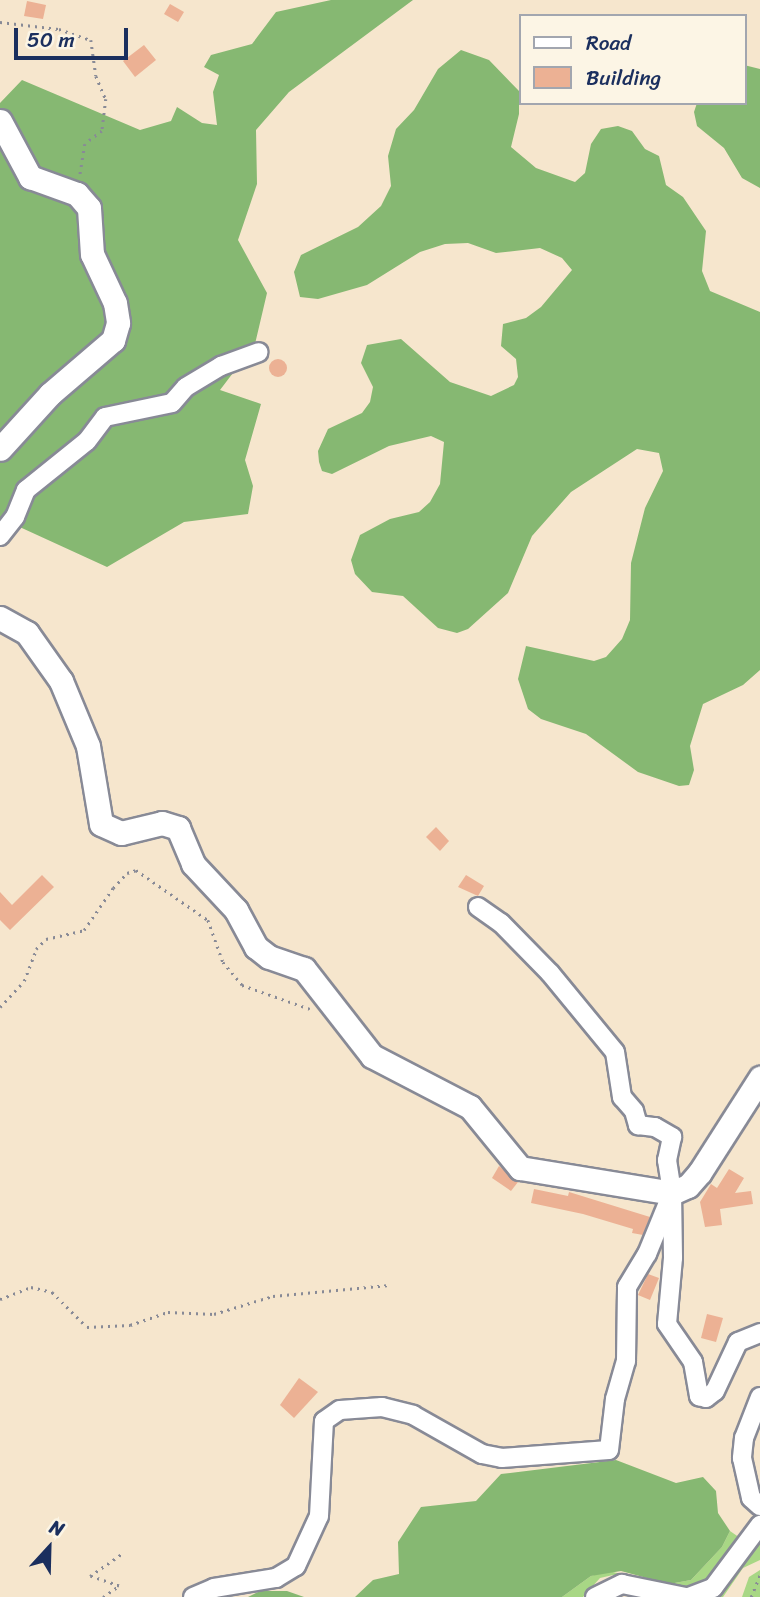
<!DOCTYPE html>
<style>
body{margin:0}
#map{position:relative;width:760px;height:1597px;overflow:hidden;background:#f6e6cd;font-family:Sriracha,sans-serif}
div>[style]{position:absolute}
[style*='--x']{left:calc(var(--x)*1px);top:calc(var(--y)*1px);width:calc(var(--w)*1px);rotate:calc(var(--a)*1deg)}
.green>*{inset:0;background:#a8d785}
.forest>*{inset:0;background:#86b872}
.building>*{inset:0;background:#ecb194}
.round{border-radius:50%}
.path>*{height:2.5px;margin-top:-1.25px;transform-origin:0;background:repeating-linear-gradient(90deg,#888a96 0 2px,transparent 0 7px)}
.roads{filter:drop-shadow(2px 0 #888a96) drop-shadow(-2px 0 #888a96) drop-shadow(0 2px #888a96) drop-shadow(0 -2px #888a96)}
.minor>*{height:18px;margin:-9px;padding:0 9px;transform-origin:9px;border-radius:9px;background:#fff}
.major>*{height:23px;margin:-11.5px;padding:0 11.5px;transform-origin:11.5px;border-radius:11.5px;background:#fff}
span{translate:-50% -50%;white-space:nowrap;text-align:center;line-height:1.15;-webkit-text-stroke:6px #fcf5e5;paint-order:stroke}
.legend{position:absolute;left:519px;top:14px;width:228px;height:91px;box-sizing:border-box;background:#fcf5e5;border:2px solid #a2a6af;margin:0;padding:9px 12px;list-style:none;font-size:21px;color:#1b2f5e}
.legend li{display:flex;align-items:center;gap:14px;height:35px}
.legend b{width:35px;border:2px solid #a2a6af}
.north{position:absolute;left:14px;top:1513px;width:70px;height:70px;-webkit-text-stroke:5px #fcf5e5;paint-order:stroke;rotate:22deg;font-size:19px;font-weight:700;line-height:28px;text-align:center;color:#1b2f5e}
.north::after{content:'';display:block;margin:auto;width:24px;height:32px;background:#1b2f5e;clip-path:polygon(50% 0,100% 100%,50% 72%,0 100%)}
.scale{position:absolute;left:14px;top:28px;width:114px;height:32px;box-sizing:border-box;border:4px solid #1b2f5e;border-top:0;padding-left:9px;font-size:21px;line-height:24px;white-space:nowrap;color:#1b2f5e;-webkit-text-stroke:5px #fcf5e5;paint-order:stroke}
</style>
<div id="map">
<div class="green">
<div style="clip-path:polygon(730px 1531px,743px 1540px,698px 1588px,682px 1588px,613px 1575px,600px 1578px,583px 1597px,562px 1597px,591px 1576px,608px 1571px,669px 1584px,691px 1580px,722px 1547px)"></div>
<div style="clip-path:polygon(760px 1543px,760px 1560px,743px 1568px,723px 1597px,718px 1597px)"></div>
<div style="clip-path:polygon(760px 1570px,760px 1597px,742px 1597px,749px 1577px)"></div>
</div>
<div class="forest">
<div style="clip-path:polygon(331px 0,413px 0,289px 92px,256px 130px,257px 184px,238px 240px,267px 293px,255px 344px,220px 390px,261px 404px,245px 460px,253px 486px,248px 514px,184px 522px,107px 567px,0 518px,0 103px,22px 80px,140px 130px,171px 121px,177px 107px,202px 123px,217px 125px,213px 92px,219px 75px,204px 67px,211px 55px,252px 44px,276px 12px)"></div>
<div style="clip-path:polygon(461px 50px,489px 60px,519px 91px,519px 114px,511px 147px,536px 168px,575px 182px,585px 173px,591px 144px,601px 129px,618px 126px,632px 131px,645px 149px,659px 156px,666px 185px,683px 197px,706px 231px,702px 271px,710px 291px,760px 312px,760px 670px,743px 685px,703px 704px,690px 746px,694px 770px,689px 785px,679px 786px,638px 772px,586px 734px,541px 719px,528px 709px,518px 679px,526px 646px,594px 661px,606px 657px,622px 639px,630px 620px,631px 563px,645px 508px,663px 471px,659px 453px,637px 449px,571px 492px,532px 536px,508px 593px,468px 629px,457px 633px,438px 628px,403px 596px,372px 592px,355px 574px,351px 560px,360px 535px,390px 519px,419px 512px,430px 502px,440px 484px,444px 442px,431px 436px,389px 446px,332px 474px,322px 471px,319px 462px,318px 451px,328px 429px,362px 413px,370px 402px,373px 387px,361px 363px,367px 345px,401px 339px,450px 382px,491px 396px,514px 385px,518px 377px,516px 359px,501px 346px,503px 324px,526px 318px,541px 307px,572px 270px,562px 258px,540px 248px,496px 253px,468px 243px,445px 244px,420px 252px,367px 285px,318px 299px,300px 297px,294px 272px,301px 255px,358px 227px,381px 206px,391px 186px,388px 156px,396px 129px,414px 110px,438px 69px)"></div>
<div style="clip-path:polygon(744px 65px,760px 69px,760px 188px,742px 178px,724px 148px,697px 126px,694px 112px,697px 103px,744px 103px)"></div>
<div style="clip-path:polygon(616px 1460px,676px 1483px,703px 1477px,716px 1491px,718px 1513px,730px 1531px,722px 1547px,691px 1580px,669px 1584px,621px 1571px,591px 1576px,562px 1597px,355px 1597px,373px 1580px,399px 1574px,398px 1542px,421px 1507px,476px 1501px,501px 1474px)"></div>
<div style="clip-path:polygon(260px 1591px,287px 1591px,304px 1597px,248px 1597px)"></div>
</div>
<div class="building">
<div style="clip-path:polygon(27px 1px,46px 5px,43px 19px,24px 16px)"></div>
<div style="clip-path:polygon(170px 4px,184px 12px,178px 22px,164px 14px)"></div>
<div style="clip-path:polygon(144px 45px,156px 60px,135px 77px,123px 61px)"></div>
<div class="round" style="left:269px;top:359px;width:18px;height:18px"></div>
<div style="clip-path:polygon(436px 827px,449px 841px,440px 851px,426px 837px)"></div>
<div style="clip-path:polygon(42px 875px,54px 887px,10px 930px,0 920px,0 892px,12px 905px)"></div>
<div style="clip-path:polygon(466px 875px,484px 886px,478px 896px,458px 887px)"></div>
<div style="clip-path:polygon(499px 1166px,518px 1182px,511px 1191px,492px 1178px)"></div>
<div style="clip-path:polygon(729px 1169px,744px 1178px,735px 1193px,751px 1191px,753px 1204px,720px 1209px,722px 1225px,705px 1227px,700px 1202px,711px 1184px,717px 1188px)"></div>
<div style="clip-path:polygon(534px 1189px,568px 1196px,569px 1192px,650px 1217px,643px 1235px,632px 1233px,633px 1229px,583px 1214px,531px 1203px)"></div>
<div style="clip-path:polygon(648px 1274px,659px 1278px,650px 1300px,638px 1295px)"></div>
<div style="clip-path:polygon(707px 1314px,723px 1318px,716px 1342px,701px 1338px)"></div>
<div style="clip-path:polygon(299px 1378px,318px 1392px,294px 1418px,280px 1405px)"></div>
</div>
<div class="path">
<div style="--x:0;--y:22;--w:59;--a:6.8"></div>
<div style="--x:59;--y:29;--w:34;--a:19"></div>
<div style="--x:91;--y:40;--w:36;--a:82"></div>
<div style="--x:96;--y:76;--w:25;--a:67"></div>
<div style="--x:106;--y:99;--w:32;--a:97"></div>
<div style="--x:102;--y:131;--w:21;--a:143"></div>
<div style="--x:85;--y:144;--w:33;--a:99"></div>
<div style="--x:0;--y:1007;--w:35;--a:-47"></div>
<div style="--x:24;--y:981;--w:34;--a:-69"></div>
<div style="--x:36;--y:949;--w:14;--a:-45"></div>
<div style="--x:46;--y:939;--w:39;--a:-13"></div>
<div style="--x:84;--y:930;--w:51;--a:-55.4"></div>
<div style="--x:113;--y:888;--w:21;--a:-47"></div>
<div style="--x:127;--y:873;--w:9;--a:-18"></div>
<div style="--x:136;--y:870;--w:88;--a:34.8"></div>
<div style="--x:208;--y:920;--w:45;--a:70.3"></div>
<div style="--x:223;--y:962;--w:30;--a:50"></div>
<div style="--x:242;--y:985;--w:72;--a:19.4"></div>
<div style="--x:0;--y:1299;--w:33;--a:-21"></div>
<div style="--x:31;--y:1287;--w:22;--a:13"></div>
<div style="--x:52;--y:1292;--w:49;--a:45"></div>
<div style="--x:87;--y:1327;--w:43;--a:-2.7"></div>
<div style="--x:130;--y:1325;--w:40;--a:-18.9"></div>
<div style="--x:168;--y:1312;--w:46;--a:2.5"></div>
<div style="--x:214;--y:1314;--w:62;--a:-17"></div>
<div style="--x:273;--y:1296;--w:117;--a:-5.4"></div>
<div style="--x:103;--y:1597;--w:19;--a:-35"></div>
<div style="--x:119;--y:1586;--w:31;--a:-161"></div>
<div style="--x:90;--y:1576;--w:38;--a:-35"></div>
<div style="--x:751;--y:1597;--w:24;--a:-68"></div>
</div>
<div class="roads">
<div class="minor">
<div style="--x:0;--y:536;--w:24;--a:-52"></div>
<div style="--x:15;--y:517;--w:29;--a:-68"></div>
<div style="--x:26;--y:490;--w:78;--a:-38.8"></div>
<div style="--x:87;--y:441;--w:30;--a:-53"></div>
<div style="--x:105;--y:417;--w:68;--a:-11.8"></div>
<div style="--x:172;--y:403;--w:21;--a:-49"></div>
<div style="--x:186;--y:387;--w:41;--a:-31"></div>
<div style="--x:221;--y:366;--w:40;--a:-20.2"></div>
<div style="--x:478;--y:907;--w:28;--a:35"></div>
<div style="--x:501;--y:923;--w:70;--a:45.6"></div>
<div style="--x:550;--y:973;--w:102;--a:50.6"></div>
<div style="--x:615;--y:1052;--w:46;--a:81.2"></div>
<div style="--x:622;--y:1097;--w:18;--a:49"></div>
<div style="--x:634;--y:1111;--w:15;--a:74"></div>
<div style="--x:638;--y:1125;--w:17;--a:7"></div>
<div style="--x:655;--y:1127;--w:20;--a:30"></div>
<div style="--x:672;--y:1137;--w:24;--a:102"></div>
<div style="--x:667;--y:1160;--w:33;--a:81"></div>
<div style="--x:672;--y:1193;--w:65;--a:89.1"></div>
<div style="--x:673;--y:1258;--w:66;--a:95.2"></div>
<div style="--x:667;--y:1324;--w:46;--a:55.6"></div>
<div style="--x:693;--y:1362;--w:35;--a:80"></div>
<div style="--x:699;--y:1396;--w:7;--a:16"></div>
<div style="--x:706;--y:1398;--w:11;--a:-38"></div>
<div style="--x:715;--y:1391;--w:54;--a:-64.9"></div>
<div style="--x:738;--y:1342;--w:24;--a:-22"></div>
<div style="--x:760;--y:1397;--w:44;--a:111.3"></div>
<div style="--x:744;--y:1438;--w:20;--a:96"></div>
<div style="--x:742;--y:1458;--w:41;--a:77.3"></div>
<div style="--x:751;--y:1498;--w:12;--a:42"></div>
<div style="--x:193;--y:1597;--w:23;--a:-23"></div>
<div style="--x:214;--y:1588;--w:63;--a:-9.2"></div>
<div style="--x:276;--y:1578;--w:23;--a:-31"></div>
<div style="--x:296;--y:1566;--w:55;--a:-65.3"></div>
<div style="--x:319;--y:1516;--w:95;--a:-87"></div>
<div style="--x:324;--y:1421;--w:19;--a:-35"></div>
<div style="--x:340;--y:1410;--w:42;--a:-4.1"></div>
<div style="--x:382;--y:1407;--w:32;--a:14"></div>
<div style="--x:413;--y:1415;--w:79;--a:29.5"></div>
<div style="--x:482;--y:1454;--w:20;--a:11"></div>
<div style="--x:502;--y:1458;--w:107;--a:-4.3"></div>
<div style="--x:609;--y:1450;--w:51;--a:-83.3"></div>
<div style="--x:615;--y:1399;--w:40;--a:-74"></div>
<div style="--x:626;--y:1361;--w:74;--a:-89.2"></div>
<div style="--x:627;--y:1287;--w:39;--a:-59"></div>
<div style="--x:647;--y:1254;--w:66;--a:-67.7"></div>
<div style="--x:595;--y:1597;--w:30;--a:-26"></div>
<div style="--x:622;--y:1584;--w:65;--a:11.5"></div>
<div style="--x:689;--y:1597;--w:26;--a:-21"></div>
<div style="--x:713;--y:1588;--w:79;--a:-53.3"></div>
</div>
<div class="major">
<div style="--x:0;--y:121;--w:64;--a:61.8"></div>
<div style="--x:30;--y:177;--w:50;--a:19.9"></div>
<div style="--x:77;--y:194;--w:18;--a:49"></div>
<div style="--x:89;--y:208;--w:46;--a:86.3"></div>
<div style="--x:92;--y:254;--w:54;--a:64.9"></div>
<div style="--x:115;--y:303;--w:20;--a:81"></div>
<div style="--x:118;--y:323;--w:18;--a:106"></div>
<div style="--x:113;--y:340;--w:83;--a:139.4"></div>
<div style="--x:50;--y:394;--w:74;--a:132.3"></div>
<div style="--x:0;--y:618;--w:31;--a:29"></div>
<div style="--x:27;--y:633;--w:59;--a:54.7"></div>
<div style="--x:61;--y:681;--w:70;--a:67.4"></div>
<div style="--x:88;--y:746;--w:79;--a:80.5"></div>
<div style="--x:101;--y:824;--w:22;--a:24"></div>
<div style="--x:121;--y:833;--w:42;--a:-13.7"></div>
<div style="--x:162;--y:823;--w:17;--a:17"></div>
<div style="--x:178;--y:828;--w:39;--a:67"></div>
<div style="--x:193;--y:864;--w:63;--a:46.9"></div>
<div style="--x:236;--y:910;--w:42;--a:61.6"></div>
<div style="--x:256;--y:947;--w:16;--a:38"></div>
<div style="--x:269;--y:957;--w:37;--a:19"></div>
<div style="--x:304;--y:969;--w:110;--a:52"></div>
<div style="--x:372;--y:1056;--w:110;--a:27.5"></div>
<div style="--x:470;--y:1107;--w:79;--a:50.7"></div>
<div style="--x:520;--y:1168;--w:154;--a:9.3"></div>
<div style="--x:672;--y:1193;--w:17;--a:-24"></div>
<div style="--x:688;--y:1186;--w:18;--a:-49"></div>
<div style="--x:700;--y:1172;--w:112;--a:-57.4"></div>
</div>
</div>
<ul class="legend">
<li><b style="height:9px;background:#fff"></b>Road</li>
<li><b style="height:19px;background:#ecb194"></b>Building</li>
</ul>
<div class="north">N</div>
<div class="scale">50 m</div>
</div>
